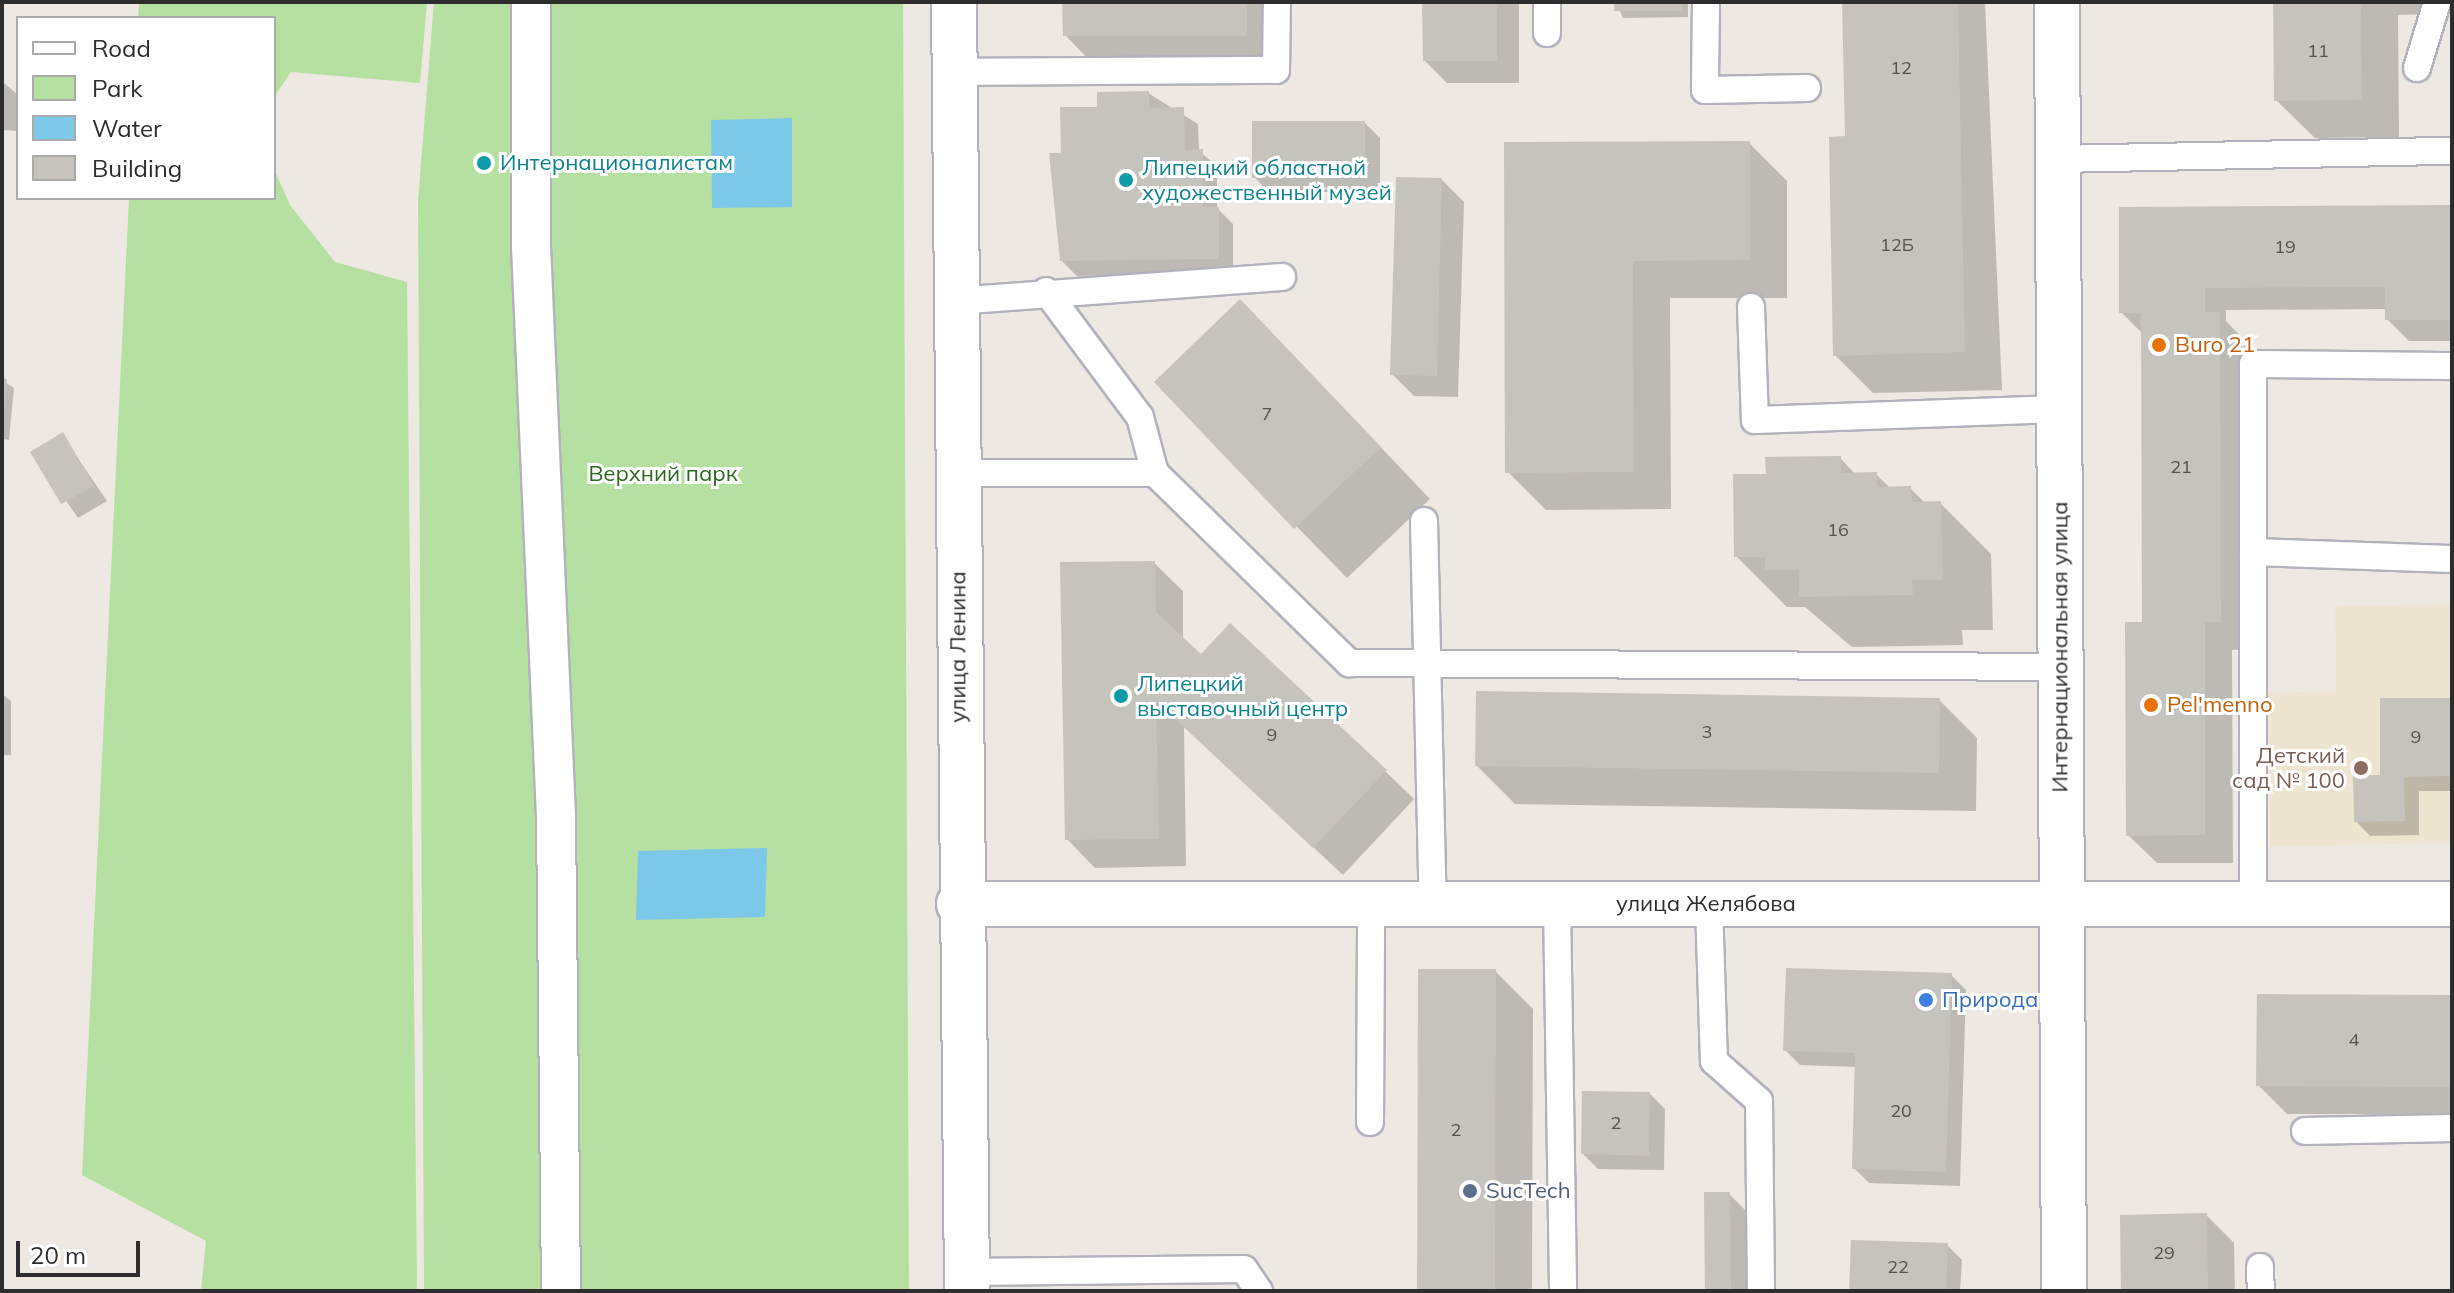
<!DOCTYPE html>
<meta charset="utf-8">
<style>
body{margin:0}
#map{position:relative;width:2454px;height:1293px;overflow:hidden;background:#ede8e1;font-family:Mulish,sans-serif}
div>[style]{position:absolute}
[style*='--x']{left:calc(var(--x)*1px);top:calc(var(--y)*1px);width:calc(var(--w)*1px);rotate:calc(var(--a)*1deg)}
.education>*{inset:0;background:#eee5d1}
.green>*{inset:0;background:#b5e0a1}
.water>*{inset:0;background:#7bc8e8}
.shadow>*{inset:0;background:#0003}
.building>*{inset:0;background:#c6c2bc}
.roads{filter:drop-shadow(2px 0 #b1b2bc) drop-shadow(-2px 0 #b1b2bc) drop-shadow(0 2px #b1b2bc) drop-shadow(0 -2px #b1b2bc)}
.service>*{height:26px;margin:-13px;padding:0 13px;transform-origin:13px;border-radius:13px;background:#fff}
.pedestrian>*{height:38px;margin:-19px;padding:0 19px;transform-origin:19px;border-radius:19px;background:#fff}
.minor>*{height:44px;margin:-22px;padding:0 22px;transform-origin:22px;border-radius:22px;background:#fff}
.tertiary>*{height:44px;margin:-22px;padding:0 22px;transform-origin:22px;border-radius:22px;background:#fff}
.dots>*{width:22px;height:22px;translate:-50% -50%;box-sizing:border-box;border:4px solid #fff;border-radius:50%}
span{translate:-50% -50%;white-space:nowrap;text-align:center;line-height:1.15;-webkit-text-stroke:6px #fff;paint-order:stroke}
.number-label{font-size:18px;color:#535251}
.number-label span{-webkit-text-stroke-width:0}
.culture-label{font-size:22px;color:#0d838f}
.left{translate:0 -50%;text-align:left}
.food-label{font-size:22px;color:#c56008}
.park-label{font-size:22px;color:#2d6820}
.street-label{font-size:22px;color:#2d2d2d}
.education-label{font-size:22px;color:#785e54}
.right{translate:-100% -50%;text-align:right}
.shop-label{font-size:22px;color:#366cbe}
.service-label{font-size:22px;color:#4e5e75}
.frame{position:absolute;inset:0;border:4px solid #2d2d2d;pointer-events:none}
.legend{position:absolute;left:16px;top:16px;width:260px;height:184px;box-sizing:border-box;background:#fff;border:2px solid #ababab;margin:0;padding:10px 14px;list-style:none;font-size:24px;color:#2d2d2d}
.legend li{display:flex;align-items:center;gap:16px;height:40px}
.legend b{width:40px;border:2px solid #ababab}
.scale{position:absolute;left:16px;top:1241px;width:124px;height:36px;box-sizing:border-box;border:4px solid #2d2d2d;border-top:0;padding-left:10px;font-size:24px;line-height:28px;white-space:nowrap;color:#2d2d2d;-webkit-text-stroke:6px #fff;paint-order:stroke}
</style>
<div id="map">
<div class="education">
<div style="clip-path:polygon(2452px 604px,2452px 843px,2270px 846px,2268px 693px,2336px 691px,2335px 606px)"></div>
</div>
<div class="green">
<div style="clip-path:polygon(139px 2px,427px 2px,420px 83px,291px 72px,274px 97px,274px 18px,138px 18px)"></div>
<div style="clip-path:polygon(434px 2px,903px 2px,909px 1291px,424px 1291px,418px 201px)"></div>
<div style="clip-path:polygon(274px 169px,290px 205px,335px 262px,407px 282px,417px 1291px,201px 1291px,206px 1241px,82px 1175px,129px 198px,274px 198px)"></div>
</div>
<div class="water">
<div style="clip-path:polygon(792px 118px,792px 207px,712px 208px,711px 120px)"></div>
<div style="clip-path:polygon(767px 848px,765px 917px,636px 920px,638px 851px)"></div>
</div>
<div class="shadow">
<div style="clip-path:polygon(1064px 2px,1274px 2px,1275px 63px,1093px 64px,1065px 35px)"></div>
<div style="clip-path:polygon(1424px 2px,1519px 2px,1519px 83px,1447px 83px,1425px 61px)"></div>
<div style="clip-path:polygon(1616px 2px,1688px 2px,1688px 17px,1623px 18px)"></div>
<div style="clip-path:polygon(1844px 2px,1985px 2px,2002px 390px,1873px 393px,1835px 355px,1850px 138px)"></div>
<div style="clip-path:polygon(2275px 2px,2436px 2px,2436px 14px,2398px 15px,2399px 137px,2315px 138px,2276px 100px)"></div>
<div style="clip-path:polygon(2px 81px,18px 95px,16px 131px,2px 130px)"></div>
<div style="clip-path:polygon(1148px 93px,1198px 124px,1199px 151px,1217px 166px,1217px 208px,1233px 224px,1233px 273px,1077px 276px,1062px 261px,1063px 155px,1099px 109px)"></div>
<div style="clip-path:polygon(1365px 123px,1380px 138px,1380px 192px,1269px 192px,1254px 177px)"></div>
<div style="clip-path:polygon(1749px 143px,1787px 181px,1787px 298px,1670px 298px,1671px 509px,1546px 510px,1508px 472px,1506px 144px)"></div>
<div style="clip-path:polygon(1442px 180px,1464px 202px,1458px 397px,1414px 396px,1392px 374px)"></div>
<div style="clip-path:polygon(2452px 207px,2452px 341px,2409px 341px,2387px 319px,2387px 309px,2226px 310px,2226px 321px,2247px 343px,2249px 649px,2232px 650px,2233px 863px,2157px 863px,2128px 835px,2144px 624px,2143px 334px,2121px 312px)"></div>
<div style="clip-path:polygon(1291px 353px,1430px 499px,1347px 578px,1156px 382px)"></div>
<div style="clip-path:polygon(2px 380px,14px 388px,9px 440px,2px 439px)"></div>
<div style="clip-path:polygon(62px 435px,107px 501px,78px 518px,33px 452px)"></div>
<div style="clip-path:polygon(1840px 458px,1856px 475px,1876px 474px,1890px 488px,1910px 488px,1926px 504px,1940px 503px,1991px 554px,1993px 630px,1962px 630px,1963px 645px,1852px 647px,1805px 607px,1787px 607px,1736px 556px,1768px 476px)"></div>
<div style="clip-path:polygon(1154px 563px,1183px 591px,1183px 640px,1201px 656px,1385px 771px,1414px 799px,1343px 875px,1184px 726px,1186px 866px,1095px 868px,1067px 839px)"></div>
<div style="clip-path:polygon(2px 694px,11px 701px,11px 755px,2px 755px)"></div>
<div style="clip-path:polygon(1939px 700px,1977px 738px,1976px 811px,1515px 804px,1477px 766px)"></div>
<div style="clip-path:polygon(2452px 700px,2452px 791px,2419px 791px,2419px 835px,2370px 836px,2356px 821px,2382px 777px)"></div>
<div style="clip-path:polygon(1495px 971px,1533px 1009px,1532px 1291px,1419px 1291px)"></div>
<div style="clip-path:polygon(1951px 975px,1966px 990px,1960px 1186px,1869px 1183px,1854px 1168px,1857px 1067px,1800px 1065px,1785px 1050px)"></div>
<div style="clip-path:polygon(2452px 997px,2452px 1114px,2287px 1114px,2258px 1085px)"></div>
<div style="clip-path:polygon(1650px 1094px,1665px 1109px,1664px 1170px,1598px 1169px,1583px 1154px)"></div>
<div style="clip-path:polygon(1729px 1194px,1751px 1216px,1752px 1291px,1707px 1291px)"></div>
<div style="clip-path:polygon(2206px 1215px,2234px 1243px,2235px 1291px,2123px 1291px)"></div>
<div style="clip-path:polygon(1947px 1245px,1962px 1260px,1960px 1291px,1851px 1291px)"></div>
</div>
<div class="building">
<div style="clip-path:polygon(1062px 2px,1247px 2px,1247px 36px,1063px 36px)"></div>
<div style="clip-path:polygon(1422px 2px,1497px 2px,1497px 61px,1423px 61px)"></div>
<div style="clip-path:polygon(1614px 2px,1682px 2px,1682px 11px,1614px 11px)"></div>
<div style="clip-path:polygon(1842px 2px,1958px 2px,1965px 352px,1833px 356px,1829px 137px,1845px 136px)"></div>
<div style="clip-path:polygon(2273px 2px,2361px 2px,2362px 100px,2274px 101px)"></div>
<div style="clip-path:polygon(1149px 91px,1149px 108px,1184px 107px,1185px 150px,1203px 149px,1203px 207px,1219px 207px,1219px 259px,1060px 261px,1049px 153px,1061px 153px,1060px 107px,1097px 107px,1097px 92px)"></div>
<div style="clip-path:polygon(1252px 121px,1365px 121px,1365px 178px,1252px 178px)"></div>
<div style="clip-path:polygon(1750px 141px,1750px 260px,1633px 261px,1634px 472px,1505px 473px,1504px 142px)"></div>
<div style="clip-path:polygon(1396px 177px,1442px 178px,1437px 376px,1390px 375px)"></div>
<div style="clip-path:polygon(2452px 205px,2452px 320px,2385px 320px,2385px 287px,2205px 288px,2205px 312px,2220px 312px,2221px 622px,2205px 622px,2205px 835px,2126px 836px,2125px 622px,2142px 622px,2141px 313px,2119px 313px,2119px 207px)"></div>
<div style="clip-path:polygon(1240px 299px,1381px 447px,1294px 529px,1154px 382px)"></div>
<div style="clip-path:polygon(2px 378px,7px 379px,4px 416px,2px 416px)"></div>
<div style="clip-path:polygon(63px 432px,94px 486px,61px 504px,30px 452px)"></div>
<div style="clip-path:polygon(1841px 456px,1841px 473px,1877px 472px,1877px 487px,1911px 486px,1912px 502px,1941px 501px,1943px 580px,1912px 580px,1913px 595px,1799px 597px,1799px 570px,1765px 570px,1765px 557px,1734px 557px,1733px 474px,1766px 474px,1765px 457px)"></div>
<div style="clip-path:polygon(1155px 561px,1156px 612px,1201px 654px,1230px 623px,1387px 770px,1313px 848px,1156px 701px,1159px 839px,1065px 840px,1060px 562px)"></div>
<div style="clip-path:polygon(1476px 691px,1940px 698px,1939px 773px,1475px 766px)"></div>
<div style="clip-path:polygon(2380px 698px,2452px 698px,2452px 776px,2404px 777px,2405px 821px,2354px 822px,2353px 775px,2380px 775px)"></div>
<div style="clip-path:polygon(1786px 968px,1952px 973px,1946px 1172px,1852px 1169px,1855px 1053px,1783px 1051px)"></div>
<div style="clip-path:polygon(1418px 969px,1496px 969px,1495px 1291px,1417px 1291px)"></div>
<div style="clip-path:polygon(2257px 994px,2452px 995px,2452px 1087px,2256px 1086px)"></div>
<div style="clip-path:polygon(1582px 1091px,1650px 1092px,1649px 1156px,1581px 1154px)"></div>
<div style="clip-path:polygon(1704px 1192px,1730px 1192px,1731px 1291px,1705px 1291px)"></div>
<div style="clip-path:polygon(2207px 1213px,2208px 1291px,2121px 1291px,2120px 1215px)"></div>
<div style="clip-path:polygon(1851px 1240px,1948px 1243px,1946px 1291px,1849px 1291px)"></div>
</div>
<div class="roads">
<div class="service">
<div style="--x:1706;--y:2;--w:88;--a:90.7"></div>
<div style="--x:1705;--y:90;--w:102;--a:-1.1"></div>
<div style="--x:1547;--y:33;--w:31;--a:-90"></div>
<div style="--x:2417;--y:68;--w:69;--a:-73.1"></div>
<div style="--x:955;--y:72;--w:321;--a:-0.4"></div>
<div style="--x:1276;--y:70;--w:68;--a:-89.2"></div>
<div style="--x:2058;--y:159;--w:394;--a:-1.2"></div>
<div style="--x:1046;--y:291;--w:157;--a:53.3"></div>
<div style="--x:1140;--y:417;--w:58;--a:75"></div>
<div style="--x:954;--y:301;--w:329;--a:-4.2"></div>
<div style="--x:1751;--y:307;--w:113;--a:88"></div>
<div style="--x:1755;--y:420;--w:304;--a:-2.1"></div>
<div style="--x:957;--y:473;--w:198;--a:0"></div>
<div style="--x:1155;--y:473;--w:272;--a:44.4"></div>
<div style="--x:1349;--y:663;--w:711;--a:0.32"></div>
<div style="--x:1424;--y:521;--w:383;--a:88.7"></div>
<div style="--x:2253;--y:552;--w:199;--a:2"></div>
<div style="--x:1557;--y:904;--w:387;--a:89.1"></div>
<div style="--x:1709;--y:904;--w:157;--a:88.2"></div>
<div style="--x:1714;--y:1061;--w:60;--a:41.6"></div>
<div style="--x:1759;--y:1101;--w:190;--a:89.4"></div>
<div style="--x:2253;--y:904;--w:540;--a:-90"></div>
<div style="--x:2253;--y:364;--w:199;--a:0.6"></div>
<div style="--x:1370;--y:1122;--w:217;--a:-89.7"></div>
<div style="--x:2305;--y:1131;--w:147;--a:-1.2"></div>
<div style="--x:2260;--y:1267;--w:24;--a:88"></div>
<div style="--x:966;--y:1272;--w:278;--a:-0.6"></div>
<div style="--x:1244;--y:1269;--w:27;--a:56"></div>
</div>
<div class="pedestrian">
<div style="--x:531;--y:2;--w:244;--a:90"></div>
<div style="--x:531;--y:246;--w:571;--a:87.49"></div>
<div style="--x:556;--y:816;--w:475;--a:89.4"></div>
</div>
<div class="minor">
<div style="--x:2057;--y:2;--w:1289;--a:89.69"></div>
<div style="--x:959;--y:904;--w:1493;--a:0"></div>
</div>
<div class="tertiary">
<div style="--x:954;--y:2;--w:1289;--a:89.42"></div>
</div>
</div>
<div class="dots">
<div style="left:484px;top:163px;background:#0f9aa8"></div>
<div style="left:1126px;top:180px;background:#0f9aa8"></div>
<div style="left:2159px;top:345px;background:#e8710a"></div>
<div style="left:1121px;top:696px;background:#0f9aa8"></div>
<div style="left:2151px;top:705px;background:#e8710a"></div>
<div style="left:2361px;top:768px;background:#8d6e63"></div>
<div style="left:1926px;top:1000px;background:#3f7fe0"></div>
<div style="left:1470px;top:1191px;background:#5c6f8a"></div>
</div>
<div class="number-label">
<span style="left:2318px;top:51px">11</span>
<span style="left:1901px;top:68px">12</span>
<span style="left:1897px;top:245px">12Б</span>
<span style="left:2285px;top:247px">19</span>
<span style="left:1267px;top:414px">7</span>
<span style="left:2181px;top:467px">21</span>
<span style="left:1838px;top:530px">16</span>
<span style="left:1707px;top:732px">3</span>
<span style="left:1272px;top:735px">9</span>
<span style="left:2416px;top:737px">9</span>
<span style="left:2354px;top:1040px">4</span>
<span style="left:1901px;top:1111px">20</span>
<span style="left:1616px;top:1123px">2</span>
<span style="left:1456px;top:1130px">2</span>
<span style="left:2164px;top:1253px">29</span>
<span style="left:1898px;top:1267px">22</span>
</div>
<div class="culture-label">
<span class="left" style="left:500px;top:163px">Интернационалистам</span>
<span class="left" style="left:1142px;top:180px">Липецкий областной<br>художественный музей</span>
<span class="left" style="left:1137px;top:696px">Липецкий<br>выставочный центр</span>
</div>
<div class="food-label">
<span class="left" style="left:2175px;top:345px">Buro 21</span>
<span class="left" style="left:2167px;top:705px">Pel'menno</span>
</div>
<div class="park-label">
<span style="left:663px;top:474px">Верхний парк</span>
</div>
<div class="street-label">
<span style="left:958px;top:647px;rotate:-90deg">улица Ленина</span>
<span style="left:2060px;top:647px;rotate:-90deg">Интернациональная улица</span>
<span style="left:1706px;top:904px">улица Желябова</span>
</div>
<div class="education-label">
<span class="right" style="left:2345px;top:768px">Детский<br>сад № 100</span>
</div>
<div class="shop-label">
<span class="left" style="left:1942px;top:1000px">Природа</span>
</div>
<div class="service-label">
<span class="left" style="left:1486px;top:1191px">SucTech</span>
</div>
<div class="frame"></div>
<ul class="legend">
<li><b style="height:10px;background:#fff"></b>Road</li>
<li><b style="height:22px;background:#b5e0a1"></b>Park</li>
<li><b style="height:22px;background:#7bc8e8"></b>Water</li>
<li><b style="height:22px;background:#c6c2bc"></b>Building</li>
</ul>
<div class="scale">20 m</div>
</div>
